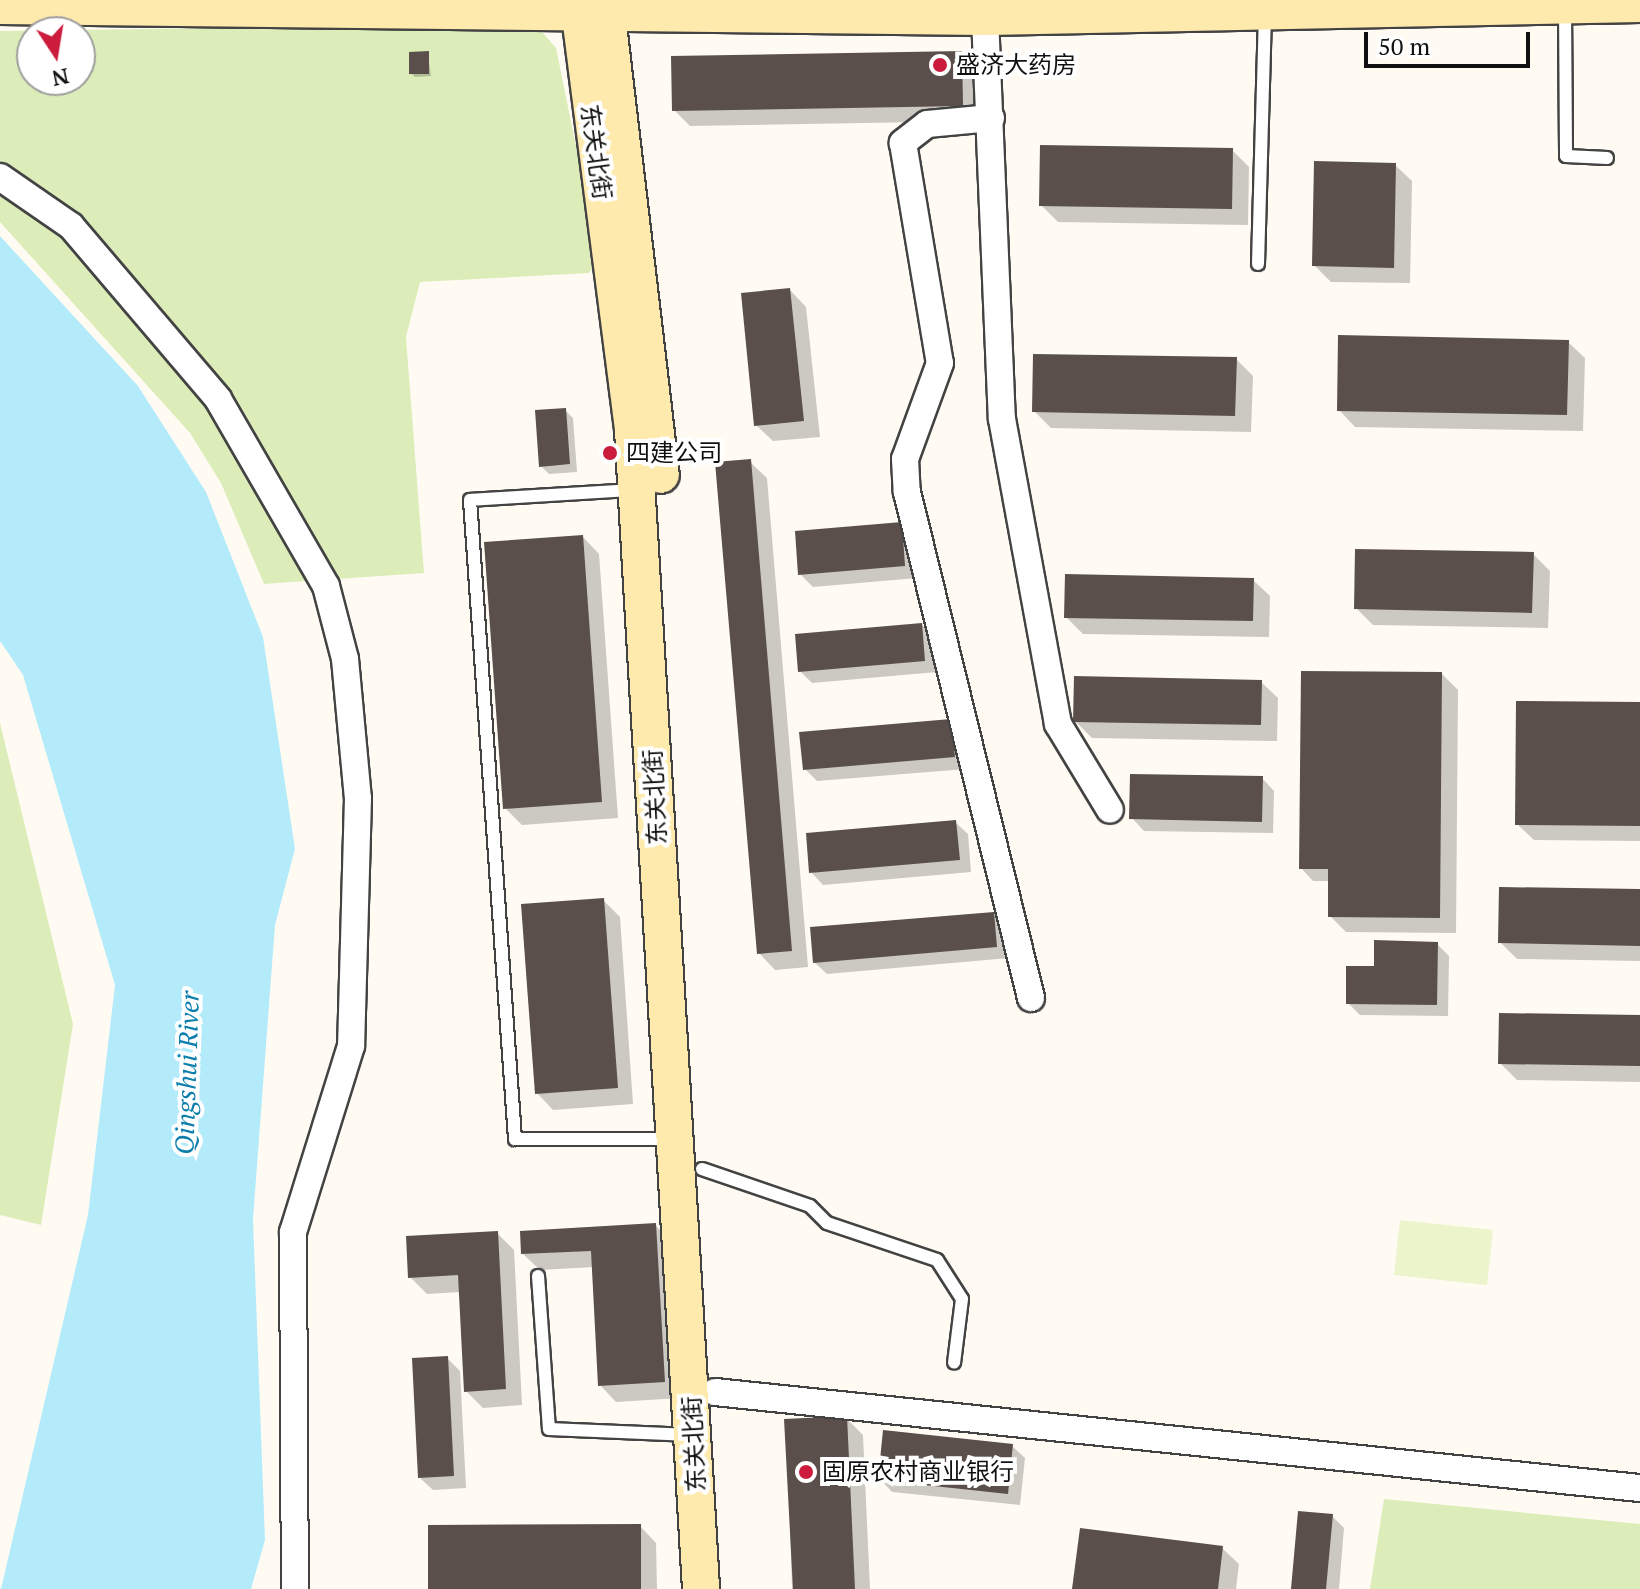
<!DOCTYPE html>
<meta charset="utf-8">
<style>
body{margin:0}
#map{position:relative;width:1640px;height:1589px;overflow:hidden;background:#fffbf3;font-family:"PT Serif","Noto Sans SC",serif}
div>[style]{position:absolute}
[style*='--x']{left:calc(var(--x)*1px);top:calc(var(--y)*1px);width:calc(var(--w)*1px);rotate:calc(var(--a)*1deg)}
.green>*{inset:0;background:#dcedb9}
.pitch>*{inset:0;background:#ecf4cc}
.water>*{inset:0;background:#b4ebfb}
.shadow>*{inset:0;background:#0003}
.building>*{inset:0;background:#5a4f4b}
.roads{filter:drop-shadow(2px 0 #434343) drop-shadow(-2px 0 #434343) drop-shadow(0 2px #434343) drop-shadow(0 -2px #434343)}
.lane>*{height:12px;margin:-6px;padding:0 6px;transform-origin:6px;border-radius:6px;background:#fff}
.street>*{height:26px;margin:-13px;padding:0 13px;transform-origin:13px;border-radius:13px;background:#fff}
.secondary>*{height:36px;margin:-18px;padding:0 18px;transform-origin:18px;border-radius:18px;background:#ffeaae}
.dots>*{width:22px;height:22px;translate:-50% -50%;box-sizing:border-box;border:4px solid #fff;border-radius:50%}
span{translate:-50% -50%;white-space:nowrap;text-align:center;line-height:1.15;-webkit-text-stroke:8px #fff;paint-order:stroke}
.poi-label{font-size:24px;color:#101010}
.left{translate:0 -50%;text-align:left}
.street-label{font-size:24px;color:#101010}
.water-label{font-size:26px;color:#0e7fad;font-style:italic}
.north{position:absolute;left:16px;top:16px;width:80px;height:80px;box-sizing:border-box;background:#fff;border:2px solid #9f9f9f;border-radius:50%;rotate:168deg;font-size:22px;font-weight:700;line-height:32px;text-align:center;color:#101010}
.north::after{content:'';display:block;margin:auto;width:28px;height:36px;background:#cc1c3e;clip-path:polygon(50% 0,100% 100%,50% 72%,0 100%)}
.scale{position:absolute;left:1364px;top:32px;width:166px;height:36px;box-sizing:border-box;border:4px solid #101010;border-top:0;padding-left:10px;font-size:24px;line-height:28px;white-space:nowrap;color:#101010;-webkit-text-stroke:6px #fff;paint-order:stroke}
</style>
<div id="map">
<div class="green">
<div style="clip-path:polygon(evenodd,505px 24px,537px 26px,556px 48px,599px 259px,589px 273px,420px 282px,406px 337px,424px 573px,264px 584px,221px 483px,190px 433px,0 222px,0 31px,505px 24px,32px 32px,80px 32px,80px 80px,32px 80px,32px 32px)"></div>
<div style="clip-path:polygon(0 723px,73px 1024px,41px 1225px,0 1215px)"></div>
<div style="clip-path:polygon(1384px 1499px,1640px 1524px,1640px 1589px,1370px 1589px)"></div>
</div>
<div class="pitch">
<div style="clip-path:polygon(1400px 1220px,1493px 1230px,1487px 1285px,1394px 1275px)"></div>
</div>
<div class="water">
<div style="clip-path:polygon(0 236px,138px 386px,206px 492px,263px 637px,295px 849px,275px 925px,253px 1219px,265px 1540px,251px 1589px,1px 1589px,88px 1215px,115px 985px,23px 675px,0 641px)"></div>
</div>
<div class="shadow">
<div style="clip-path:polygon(961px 53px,978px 69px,979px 121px,690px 126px,674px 110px)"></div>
<div style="clip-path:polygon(428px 54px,431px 76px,415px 77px,411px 73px)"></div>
<div style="clip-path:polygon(1232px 150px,1249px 167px,1248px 225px,1058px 222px,1041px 205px)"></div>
<div style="clip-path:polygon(1395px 165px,1412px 181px,1410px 283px,1331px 282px,1314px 265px)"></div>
<div style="clip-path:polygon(790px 290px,806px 307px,820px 437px,773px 441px,756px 425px)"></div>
<div style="clip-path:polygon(1568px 342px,1585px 358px,1583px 431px,1355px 427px,1339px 410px)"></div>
<div style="clip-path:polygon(1236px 359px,1253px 376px,1251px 432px,1051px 428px,1034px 411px)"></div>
<div style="clip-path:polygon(565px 410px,573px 418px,577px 472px,549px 474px,541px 466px)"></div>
<div style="clip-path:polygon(750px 462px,767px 478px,808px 967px,775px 970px,759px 953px)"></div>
<div style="clip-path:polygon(901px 524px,913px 536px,917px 578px,813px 587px,800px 574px)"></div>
<div style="clip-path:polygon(583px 537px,599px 554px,618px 818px,522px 825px,505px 808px)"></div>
<div style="clip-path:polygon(1533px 554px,1550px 571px,1548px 628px,1373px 625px,1356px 608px)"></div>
<div style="clip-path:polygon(1253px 580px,1270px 596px,1269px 637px,1083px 634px,1066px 617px)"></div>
<div style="clip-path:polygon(922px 625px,934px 637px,937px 672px,812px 683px,800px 671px)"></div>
<div style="clip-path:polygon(1442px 674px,1458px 690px,1456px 933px,1346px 932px,1330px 916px,1330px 881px,1313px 881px,1301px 868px)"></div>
<div style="clip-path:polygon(1261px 682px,1278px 698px,1277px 741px,1092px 738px,1075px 721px)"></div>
<div style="clip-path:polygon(1640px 704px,1640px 841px,1534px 840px,1517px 824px)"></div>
<div style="clip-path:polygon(951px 721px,966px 769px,817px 781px,805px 769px)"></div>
<div style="clip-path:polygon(1262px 778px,1274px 791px,1273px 833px,1144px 831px,1132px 818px)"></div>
<div style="clip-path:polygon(955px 822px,968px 834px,971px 872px,823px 885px,811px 872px)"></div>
<div style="clip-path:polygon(1640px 891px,1640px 961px,1517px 959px,1500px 942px)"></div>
<div style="clip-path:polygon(603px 900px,620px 917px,633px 1104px,553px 1110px,537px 1093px)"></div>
<div style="clip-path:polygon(994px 914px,1006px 926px,1009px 958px,827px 974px,814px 962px)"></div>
<div style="clip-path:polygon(1437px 944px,1449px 956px,1448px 1016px,1360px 1015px,1348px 1003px,1376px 968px)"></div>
<div style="clip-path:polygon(1640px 1017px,1640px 1082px,1517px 1080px,1500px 1063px)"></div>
<div style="clip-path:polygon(655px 1225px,672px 1242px,680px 1398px,616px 1402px,600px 1385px,594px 1267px,540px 1270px,523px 1254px)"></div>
<div style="clip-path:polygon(497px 1233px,514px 1250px,522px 1405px,483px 1408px,466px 1391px,461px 1292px,427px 1294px,410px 1277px)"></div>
<div style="clip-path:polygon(447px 1358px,460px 1371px,466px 1488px,433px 1490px,420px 1478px)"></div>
<div style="clip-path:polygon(846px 1418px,863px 1435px,870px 1589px,792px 1589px,787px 1421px)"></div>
<div style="clip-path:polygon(1012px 1446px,1025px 1458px,1020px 1505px,892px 1492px,880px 1479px)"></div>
<div style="clip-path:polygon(1332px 1516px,1344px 1528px,1339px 1589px,1293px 1589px)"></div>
<div style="clip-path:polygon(640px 1526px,656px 1543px,657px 1589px,430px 1589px)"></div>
<div style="clip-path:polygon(1222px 1548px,1239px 1564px,1236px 1589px,1074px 1589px)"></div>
</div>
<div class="building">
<div style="clip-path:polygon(429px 51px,429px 74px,409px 74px,409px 52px)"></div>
<div style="clip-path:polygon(962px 51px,963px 106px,672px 111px,671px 56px)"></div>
<div style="clip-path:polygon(1040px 145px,1233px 148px,1232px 209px,1039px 206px)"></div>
<div style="clip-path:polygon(1314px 161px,1396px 163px,1394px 268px,1312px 266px)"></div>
<div style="clip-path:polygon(790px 288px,804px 421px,754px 426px,741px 293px)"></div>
<div style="clip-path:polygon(1338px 335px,1569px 340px,1567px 415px,1337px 411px)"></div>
<div style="clip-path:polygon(1033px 354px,1237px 357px,1235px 416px,1032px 412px)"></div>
<div style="clip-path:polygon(566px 408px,570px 464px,539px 467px,535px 410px)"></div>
<div style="clip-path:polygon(751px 459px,792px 951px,757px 954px,715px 462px)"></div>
<div style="clip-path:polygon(902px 522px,905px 566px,798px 575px,795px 531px)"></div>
<div style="clip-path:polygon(583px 535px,602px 802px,503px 809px,484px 542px)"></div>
<div style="clip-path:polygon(1355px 549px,1534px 552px,1532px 613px,1354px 609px)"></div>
<div style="clip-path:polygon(1065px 574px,1254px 578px,1253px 621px,1064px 618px)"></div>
<div style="clip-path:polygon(922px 623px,925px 661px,798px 672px,795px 634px)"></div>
<div style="clip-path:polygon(1301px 671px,1442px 672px,1440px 918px,1328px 917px,1328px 869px,1299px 869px)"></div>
<div style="clip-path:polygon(1074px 676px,1262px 680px,1261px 725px,1073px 722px)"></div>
<div style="clip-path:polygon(1516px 701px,1640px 702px,1640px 826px,1515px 825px)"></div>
<div style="clip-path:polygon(951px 719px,955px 757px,803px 770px,799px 732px)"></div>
<div style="clip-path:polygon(1130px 774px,1263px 776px,1262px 822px,1129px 819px)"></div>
<div style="clip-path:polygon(956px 820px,960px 860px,809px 873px,806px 833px)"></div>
<div style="clip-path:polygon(1499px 887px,1640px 889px,1640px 946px,1498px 943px)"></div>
<div style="clip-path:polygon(604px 898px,618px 1088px,535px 1094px,521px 904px)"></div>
<div style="clip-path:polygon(994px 912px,997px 947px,813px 963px,810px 927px)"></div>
<div style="clip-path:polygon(1374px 940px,1438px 942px,1437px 1005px,1346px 1004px,1346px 966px,1374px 966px)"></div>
<div style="clip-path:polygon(1499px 1013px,1640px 1015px,1640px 1066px,1498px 1064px)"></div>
<div style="clip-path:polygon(656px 1223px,665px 1382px,598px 1386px,591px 1251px,521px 1254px,520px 1231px)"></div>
<div style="clip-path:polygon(498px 1231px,506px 1389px,464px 1392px,458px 1275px,408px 1278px,406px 1236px)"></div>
<div style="clip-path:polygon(448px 1356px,454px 1476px,418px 1478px,412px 1358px)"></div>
<div style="clip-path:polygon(847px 1416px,855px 1589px,793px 1589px,784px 1419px)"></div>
<div style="clip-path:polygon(883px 1430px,1013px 1444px,1008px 1494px,878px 1480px)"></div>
<div style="clip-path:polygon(1298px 1511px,1333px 1514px,1326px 1589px,1291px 1589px)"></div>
<div style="clip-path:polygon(641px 1524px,641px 1589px,428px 1589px,428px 1525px)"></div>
<div style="clip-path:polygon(1080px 1528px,1223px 1546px,1218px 1589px,1072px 1589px)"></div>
</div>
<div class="roads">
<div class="lane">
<div style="--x:1565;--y:7;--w:149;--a:89.6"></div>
<div style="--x:1566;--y:156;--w:41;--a:2.8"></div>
<div style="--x:1258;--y:264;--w:250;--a:-88.4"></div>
<div style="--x:632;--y:490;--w:162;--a:176.5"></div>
<div style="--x:470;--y:500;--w:641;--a:85.97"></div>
<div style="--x:515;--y:1139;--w:158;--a:0"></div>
<div style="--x:702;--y:1169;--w:114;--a:18.9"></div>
<div style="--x:810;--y:1206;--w:24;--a:45"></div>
<div style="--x:827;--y:1223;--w:116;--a:18.6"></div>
<div style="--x:937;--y:1260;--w:46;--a:57.3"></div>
<div style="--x:962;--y:1299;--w:64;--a:97.1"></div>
<div style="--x:538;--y:1276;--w:153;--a:85.9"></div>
<div style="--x:549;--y:1429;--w:142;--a:2.4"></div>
</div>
<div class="street">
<div style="--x:985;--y:17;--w:402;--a:87.6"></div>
<div style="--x:1002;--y:419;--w:310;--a:79.6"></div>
<div style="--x:1058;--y:724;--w:100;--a:58.8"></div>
<div style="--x:991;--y:118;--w:64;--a:174.6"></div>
<div style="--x:927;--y:124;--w:31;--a:142"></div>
<div style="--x:903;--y:143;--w:223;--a:80.5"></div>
<div style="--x:940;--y:363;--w:102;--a:110"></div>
<div style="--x:905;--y:459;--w:33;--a:87"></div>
<div style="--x:907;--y:492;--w:521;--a:76.23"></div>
<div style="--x:0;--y:177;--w:86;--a:34.6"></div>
<div style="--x:71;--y:226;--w:227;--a:49.6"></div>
<div style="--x:218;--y:399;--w:216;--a:60"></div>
<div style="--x:326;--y:586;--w:75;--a:75.4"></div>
<div style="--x:345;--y:659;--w:140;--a:84.7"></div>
<div style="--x:358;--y:798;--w:248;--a:91.6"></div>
<div style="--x:351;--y:1046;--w:195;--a:107.3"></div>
<div style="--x:293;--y:1232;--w:357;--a:89.7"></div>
<div style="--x:715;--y:1392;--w:930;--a:5.93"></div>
</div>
<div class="secondary">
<div style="--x:578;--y:0;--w:434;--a:82.7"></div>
<div style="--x:633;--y:430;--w:1161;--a:86.64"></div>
<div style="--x:605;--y:0;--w:478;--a:83.3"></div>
<div style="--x:0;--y:6;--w:985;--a:0.64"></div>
<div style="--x:985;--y:17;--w:655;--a:-1.14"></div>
</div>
</div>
<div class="dots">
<div style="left:940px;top:65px;background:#cc1c3e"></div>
<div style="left:610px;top:453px;background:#cc1c3e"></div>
<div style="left:806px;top:1472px;background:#cc1c3e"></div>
</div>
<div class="poi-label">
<span class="left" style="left:956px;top:65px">盛济大药房</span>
<span class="left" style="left:626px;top:453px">四建公司</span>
<span class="left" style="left:822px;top:1472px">固原农村商业银行</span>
</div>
<div class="street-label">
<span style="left:596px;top:152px;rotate:82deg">东关北街</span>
<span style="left:655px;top:797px;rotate:-93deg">东关北街</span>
<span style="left:694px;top:1444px;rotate:-93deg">东关北街</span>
</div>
<div class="water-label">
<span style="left:187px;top:1073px;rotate:-88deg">Qingshui River</span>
</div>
<div class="north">N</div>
<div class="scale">50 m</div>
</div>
